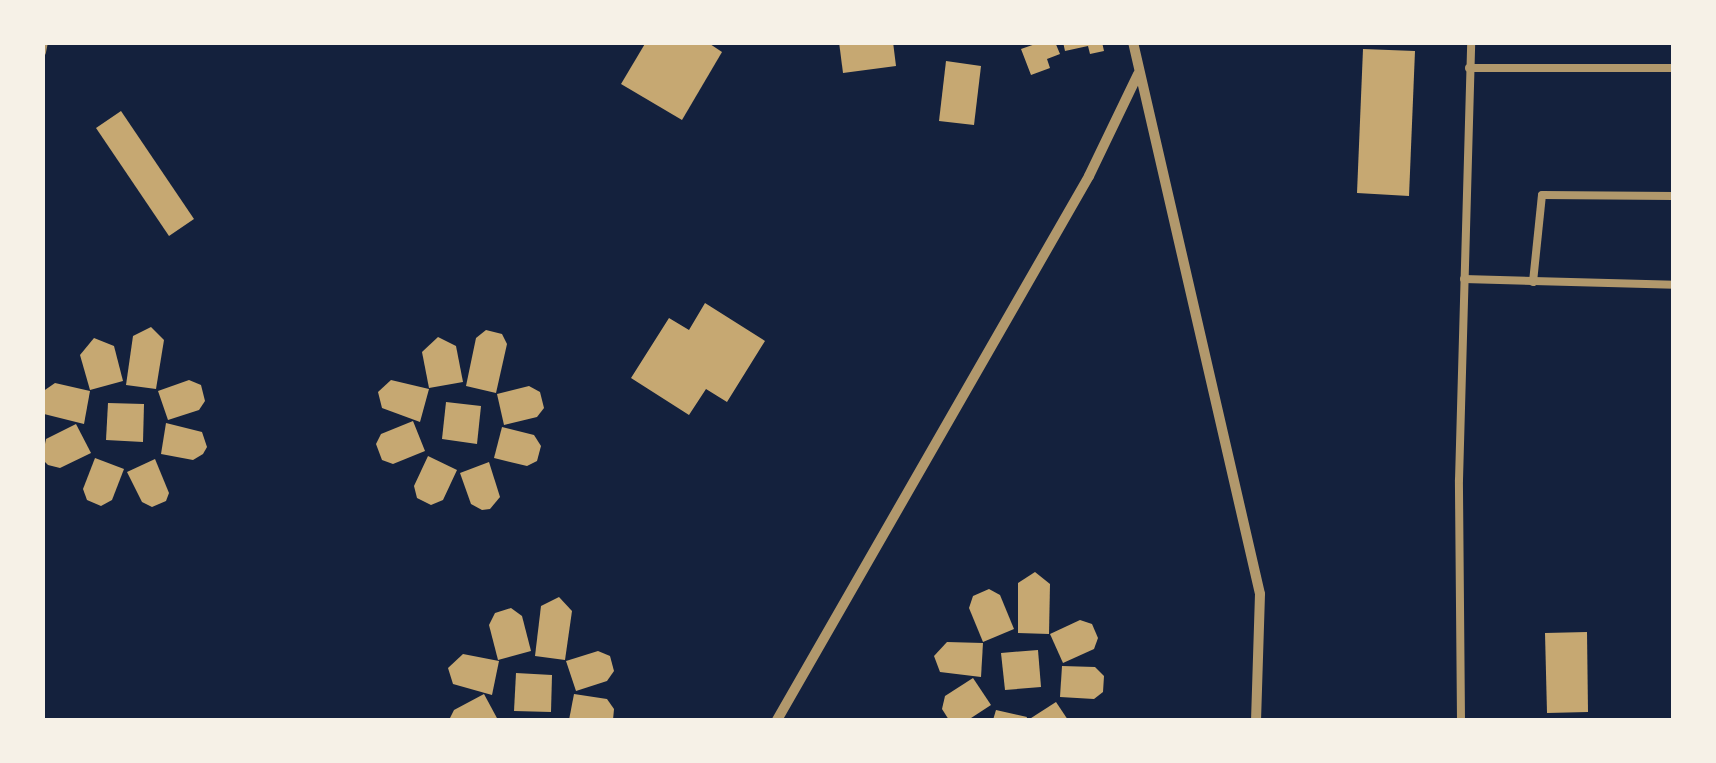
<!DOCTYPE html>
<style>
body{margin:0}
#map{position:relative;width:1716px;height:763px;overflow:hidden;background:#14213d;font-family:Signika,sans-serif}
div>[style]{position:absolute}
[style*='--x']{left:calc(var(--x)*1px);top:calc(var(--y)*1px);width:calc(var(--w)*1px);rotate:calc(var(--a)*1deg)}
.building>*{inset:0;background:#c6a872}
.service>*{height:8px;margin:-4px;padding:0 4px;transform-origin:4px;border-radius:4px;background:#b1986c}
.minor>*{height:10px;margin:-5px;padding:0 5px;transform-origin:5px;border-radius:5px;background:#b1986c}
span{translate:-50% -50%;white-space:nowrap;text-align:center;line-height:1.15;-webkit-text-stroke:10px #f6f1e7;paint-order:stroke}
.frame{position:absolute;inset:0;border:45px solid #f6f1e7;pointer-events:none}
</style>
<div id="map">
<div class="building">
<div style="clip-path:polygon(646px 42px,707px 42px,722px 52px,682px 120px,621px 84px)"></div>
<div style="clip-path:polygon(839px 42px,893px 42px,896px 66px,843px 73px)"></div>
<div style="clip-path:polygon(1041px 42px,1055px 42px,1060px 54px,1047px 59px,1050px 68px,1031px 75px,1021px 49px)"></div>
<div style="clip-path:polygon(1063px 42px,1102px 42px,1104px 51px,1090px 54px,1088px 46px,1065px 51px)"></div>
<div style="clip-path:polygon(1363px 49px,1415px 51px,1409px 196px,1357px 193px)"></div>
<div style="clip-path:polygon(946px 61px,981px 66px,974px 125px,939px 121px)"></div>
<div style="clip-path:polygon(121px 111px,194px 219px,169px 236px,96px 128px)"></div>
<div style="clip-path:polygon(705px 303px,765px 341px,727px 402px,706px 389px,689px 415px,631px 378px,669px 318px,689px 330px)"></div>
<div style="clip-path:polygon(151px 327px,164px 340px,156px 389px,126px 385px,133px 336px)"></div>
<div style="clip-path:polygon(486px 330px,502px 334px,507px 344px,496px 393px,466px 386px,476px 338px)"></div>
<div style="clip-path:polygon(438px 337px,456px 346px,463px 382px,429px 388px,422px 352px)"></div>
<div style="clip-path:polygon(94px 338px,114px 346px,123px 381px,90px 390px,80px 355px)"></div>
<div style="clip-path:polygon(189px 380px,201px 385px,205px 401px,199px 410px,168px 420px,158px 391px)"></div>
<div style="clip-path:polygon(391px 380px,429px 389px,420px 422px,382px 408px,378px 392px)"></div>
<div style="clip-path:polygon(55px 383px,90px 391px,84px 424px,44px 414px,42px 392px)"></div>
<div style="clip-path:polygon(529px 386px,540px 392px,544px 408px,537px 417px,504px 425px,497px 394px)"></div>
<div style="clip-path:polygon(446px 402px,481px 406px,477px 444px,442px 439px)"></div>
<div style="clip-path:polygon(108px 403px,144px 404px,143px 442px,106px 440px)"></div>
<div style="clip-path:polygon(413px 421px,425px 451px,393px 464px,382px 460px,376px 444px,381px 434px)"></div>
<div style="clip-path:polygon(166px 423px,202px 432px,207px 447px,203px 454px,193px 460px,161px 454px)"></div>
<div style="clip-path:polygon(76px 424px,91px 453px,60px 468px,48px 465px,42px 459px,46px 439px)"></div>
<div style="clip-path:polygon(502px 427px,534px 435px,541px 446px,537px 461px,527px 466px,494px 458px)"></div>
<div style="clip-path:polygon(428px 456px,457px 470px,443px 500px,431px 505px,417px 498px,414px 486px)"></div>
<div style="clip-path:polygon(95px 458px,124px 469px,112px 500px,101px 506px,87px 500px,83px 489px)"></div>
<div style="clip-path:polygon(155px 459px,169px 493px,166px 501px,152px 507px,142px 502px,127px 472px)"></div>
<div style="clip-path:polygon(489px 462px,500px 497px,490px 509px,482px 510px,471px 504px,460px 473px)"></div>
<div style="clip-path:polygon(1035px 572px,1050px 584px,1049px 634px,1018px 633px,1018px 583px)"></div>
<div style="clip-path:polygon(989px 589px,1000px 595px,1014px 629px,983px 642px,969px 608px,973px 596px)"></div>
<div style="clip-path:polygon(559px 597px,572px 611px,565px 660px,535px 656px,541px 606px)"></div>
<div style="clip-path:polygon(511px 608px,522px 616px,531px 651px,498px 660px,489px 625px,495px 613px)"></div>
<div style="clip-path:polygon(1080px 620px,1092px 624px,1098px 638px,1094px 649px,1063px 663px,1050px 634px)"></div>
<div style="clip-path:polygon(1587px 632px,1588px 712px,1547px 713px,1545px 633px)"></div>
<div style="clip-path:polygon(947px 642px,983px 643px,981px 677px,940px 672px,934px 656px)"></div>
<div style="clip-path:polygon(1038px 650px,1041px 687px,1005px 690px,1001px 653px)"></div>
<div style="clip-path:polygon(598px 651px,610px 656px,614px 671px,607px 681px,576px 691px,566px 661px)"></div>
<div style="clip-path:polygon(463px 654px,499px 661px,492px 695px,453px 684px,448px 668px)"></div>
<div style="clip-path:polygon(1062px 666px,1095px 667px,1104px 676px,1103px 692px,1094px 699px,1060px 697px)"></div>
<div style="clip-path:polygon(516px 673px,552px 675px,551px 712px,514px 711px)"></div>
<div style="clip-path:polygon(973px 678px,991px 705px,968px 720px,949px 720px,942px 709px,945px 696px)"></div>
<div style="clip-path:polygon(484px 694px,498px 720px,449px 720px,454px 710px)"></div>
<div style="clip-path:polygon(574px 694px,607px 699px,614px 709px,613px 720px,569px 720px)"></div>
<div style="clip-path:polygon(1056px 702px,1068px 720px,1028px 720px)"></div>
<div style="clip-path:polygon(996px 710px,1027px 717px,1026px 720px,993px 720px)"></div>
</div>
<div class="service">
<div style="--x:42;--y:52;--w:10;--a:-79"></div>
<div style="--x:1469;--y:68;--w:205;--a:0"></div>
<div style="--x:1464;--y:279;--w:210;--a:1.6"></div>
<div style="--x:1533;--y:282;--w:87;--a:-84.1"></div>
<div style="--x:1542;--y:195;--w:132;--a:0.4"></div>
<div style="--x:1461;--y:720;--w:240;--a:-90.5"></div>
<div style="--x:1459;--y:480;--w:438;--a:-88.4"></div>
</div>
<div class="minor">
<div style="--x:1133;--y:42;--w:566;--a:77.04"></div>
<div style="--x:1260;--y:594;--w:126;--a:91.8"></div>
<div style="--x:777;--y:720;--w:627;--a:-60.16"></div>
<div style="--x:1089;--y:176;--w:113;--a:-64.3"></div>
</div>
<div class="frame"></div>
</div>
